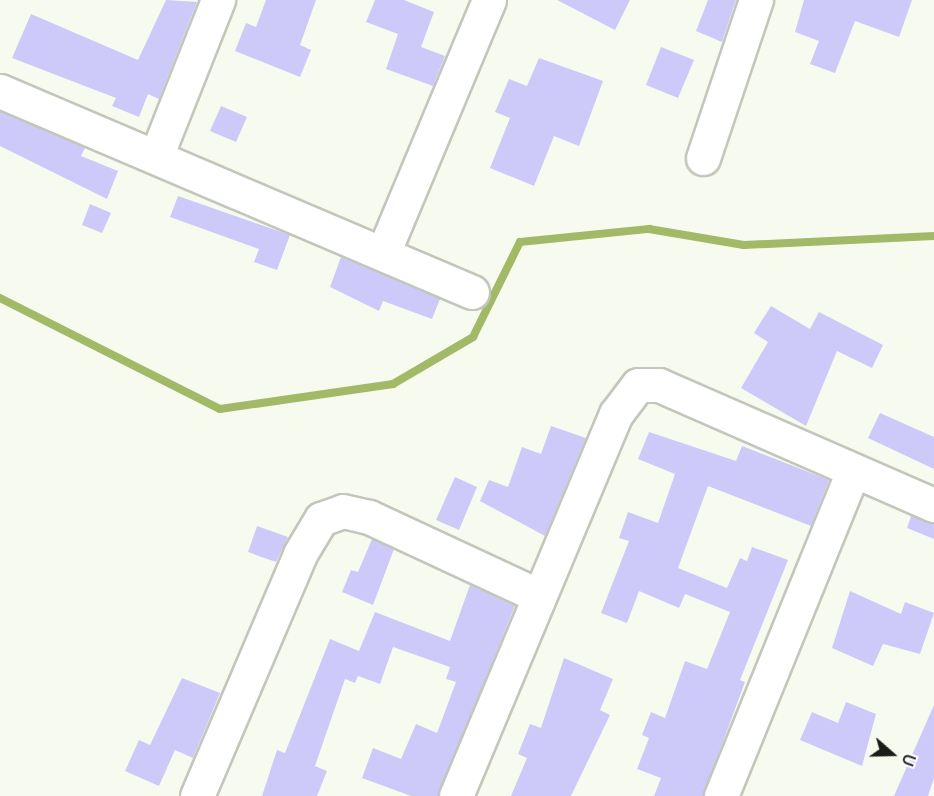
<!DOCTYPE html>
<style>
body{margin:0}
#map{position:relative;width:934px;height:796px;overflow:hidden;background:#f7fbef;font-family:Manrope,sans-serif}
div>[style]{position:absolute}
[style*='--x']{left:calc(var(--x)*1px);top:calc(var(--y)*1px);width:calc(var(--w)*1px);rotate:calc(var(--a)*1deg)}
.stream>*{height:8px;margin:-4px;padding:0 4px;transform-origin:4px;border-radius:4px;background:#a2b968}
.building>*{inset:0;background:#cdcaf9}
.roads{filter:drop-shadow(2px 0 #c2c6bb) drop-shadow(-2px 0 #c2c6bb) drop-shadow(0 2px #c2c6bb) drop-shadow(0 -2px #c2c6bb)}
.minor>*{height:33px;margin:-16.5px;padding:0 16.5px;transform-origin:16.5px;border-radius:16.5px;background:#fff}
span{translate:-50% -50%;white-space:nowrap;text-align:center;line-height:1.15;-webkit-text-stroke:5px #fff;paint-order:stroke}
.north{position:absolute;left:862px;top:724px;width:60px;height:60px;-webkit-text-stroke:4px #fff;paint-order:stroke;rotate:110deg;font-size:16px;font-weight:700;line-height:24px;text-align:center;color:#1c1d19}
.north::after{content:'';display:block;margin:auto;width:21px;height:27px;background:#1c1d19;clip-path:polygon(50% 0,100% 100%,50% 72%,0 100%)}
</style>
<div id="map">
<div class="stream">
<div style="--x:0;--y:298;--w:246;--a:26.8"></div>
<div style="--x:220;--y:409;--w:175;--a:-8.2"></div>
<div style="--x:393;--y:384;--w:93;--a:-30.4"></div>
<div style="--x:473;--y:337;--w:106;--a:-63.7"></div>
<div style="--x:520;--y:242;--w:130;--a:-5.8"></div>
<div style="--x:649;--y:229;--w:96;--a:9.6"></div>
<div style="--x:744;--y:245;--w:190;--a:-2.7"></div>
</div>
<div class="building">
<div style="clip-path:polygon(166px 0,197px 2px,159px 99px,148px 94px,139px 117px,112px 106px,116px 98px,12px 58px,31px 14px,138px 60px)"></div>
<div style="clip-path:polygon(266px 0,316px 0,300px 45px,311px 50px,300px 77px,235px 51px,246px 23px,256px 27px)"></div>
<div style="clip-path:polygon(375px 0,404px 0,434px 12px,421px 47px,445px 56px,433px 86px,386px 69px,398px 34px,366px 22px)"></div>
<div style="clip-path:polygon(557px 0,630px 0,615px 30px)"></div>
<div style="clip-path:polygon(708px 0,736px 0,722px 42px,696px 31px)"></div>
<div style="clip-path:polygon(804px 0,912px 0,899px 37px,855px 21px,835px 73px,810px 64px,819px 41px,795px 32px)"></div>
<div style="clip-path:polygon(661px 47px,694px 60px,678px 98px,646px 85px)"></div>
<div style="clip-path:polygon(539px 58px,603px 81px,579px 146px,554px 136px,534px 186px,490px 168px,510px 118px,495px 112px,509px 79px,527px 86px)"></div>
<div style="clip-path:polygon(221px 106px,247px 117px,236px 142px,210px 131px)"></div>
<div style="clip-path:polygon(0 111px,85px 148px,81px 156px,118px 171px,107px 199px,0 146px)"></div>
<div style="clip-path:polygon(178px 196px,290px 235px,277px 270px,254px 262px,259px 249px,170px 217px)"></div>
<div style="clip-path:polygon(90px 204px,111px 213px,102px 233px,82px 225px)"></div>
<div style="clip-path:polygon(341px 257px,440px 299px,432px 319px,383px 301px,379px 311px,330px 287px)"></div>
<div style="clip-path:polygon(771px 306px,810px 329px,819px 312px,883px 345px,872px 368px,837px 351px,806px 426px,741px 388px,768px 342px,754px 333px)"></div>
<div style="clip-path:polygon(880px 413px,934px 437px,934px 469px,868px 438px)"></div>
<div style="clip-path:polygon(551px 426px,586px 438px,545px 536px,480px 501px,489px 480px,508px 487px,522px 447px,541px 454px)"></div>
<div style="clip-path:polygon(649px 432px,736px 461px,742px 446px,829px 480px,811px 526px,708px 486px,678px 568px,727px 588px,740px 558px,747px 561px,752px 547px,788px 560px,740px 680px,745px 682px,703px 796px,654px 796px,661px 778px,637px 769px,649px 738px,642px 735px,651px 712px,665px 718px,685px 661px,707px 669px,730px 612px,685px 594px,679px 608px,639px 591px,627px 623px,601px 613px,629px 541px,619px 538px,628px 512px,658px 523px,675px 474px,638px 459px)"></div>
<div style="clip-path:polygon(455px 477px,477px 487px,459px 530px,436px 520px)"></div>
<div style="clip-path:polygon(911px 516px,934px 523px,934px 539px,907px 528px)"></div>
<div style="clip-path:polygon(257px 526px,288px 537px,276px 562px,248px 552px)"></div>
<div style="clip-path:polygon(372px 539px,394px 549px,373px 605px,342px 592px,351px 570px,358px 572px)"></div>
<div style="clip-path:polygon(470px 585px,515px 606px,438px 796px,411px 796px,362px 778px,373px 748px,401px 759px,416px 724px,437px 733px,456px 682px,446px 679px,450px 667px,393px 647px,380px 684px,358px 676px,355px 683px,345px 679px,315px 766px,327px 771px,317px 796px,262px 796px,277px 750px,285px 753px,330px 639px,359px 651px,375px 612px,450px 641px)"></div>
<div style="clip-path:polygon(850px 591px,901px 614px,905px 602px,934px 613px,920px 654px,883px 644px,873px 666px,832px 648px)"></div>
<div style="clip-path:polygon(564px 658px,613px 679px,600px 710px,610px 715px,571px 796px,511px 796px,527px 758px,518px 754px,530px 724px,541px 728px)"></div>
<div style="clip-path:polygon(182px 678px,220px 693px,193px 758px,175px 750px,159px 786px,125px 771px,139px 740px,150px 745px)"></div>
<div style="clip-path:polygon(846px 702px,876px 714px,862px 766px,800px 740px,812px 712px,838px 723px)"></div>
<div style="clip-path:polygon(934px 705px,934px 778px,928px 796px,894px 796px)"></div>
</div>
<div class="roads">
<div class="minor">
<div style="--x:0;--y:91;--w:513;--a:23.07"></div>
<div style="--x:157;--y:154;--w:166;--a:-68.4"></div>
<div style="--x:703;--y:158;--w:167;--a:-71.5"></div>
<div style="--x:384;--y:251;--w:272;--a:-67.3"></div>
<div style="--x:197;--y:796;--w:263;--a:-66.9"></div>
<div style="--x:300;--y:554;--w:41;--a:-59"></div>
<div style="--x:321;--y:519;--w:23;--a:-20"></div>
<div style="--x:343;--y:511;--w:27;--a:13"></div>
<div style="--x:369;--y:517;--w:187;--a:24.9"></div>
<div style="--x:456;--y:796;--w:414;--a:-67.3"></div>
<div style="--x:616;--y:414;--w:36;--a:-53"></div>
<div style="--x:638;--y:385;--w:21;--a:0"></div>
<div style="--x:659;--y:385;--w:300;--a:23.6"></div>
<div style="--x:721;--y:796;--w:348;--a:-67.9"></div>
</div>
</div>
<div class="north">U</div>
</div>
